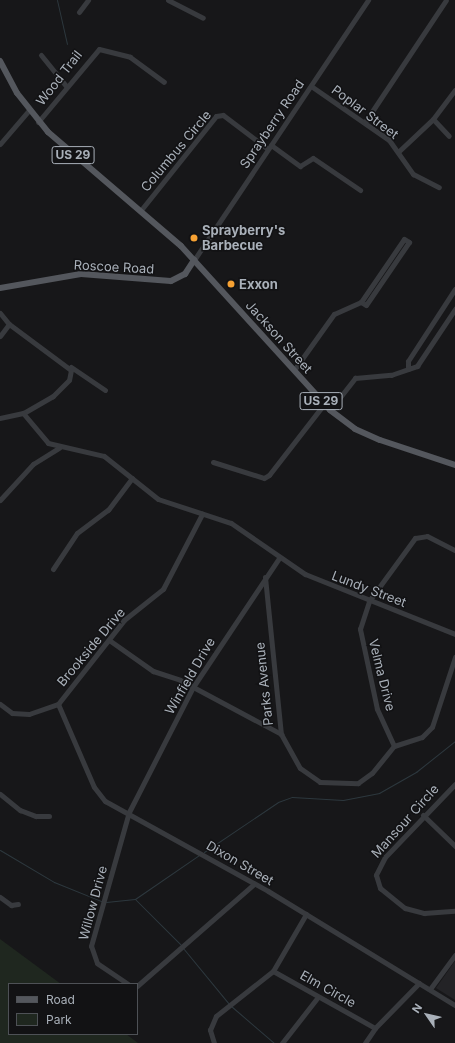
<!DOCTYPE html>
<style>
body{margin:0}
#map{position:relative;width:455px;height:1043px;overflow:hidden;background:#171719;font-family:Inter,sans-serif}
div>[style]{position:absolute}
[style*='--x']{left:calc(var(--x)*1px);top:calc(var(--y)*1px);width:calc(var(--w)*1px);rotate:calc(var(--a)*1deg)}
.built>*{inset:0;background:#232326}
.green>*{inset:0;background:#1f271f}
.stream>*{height:1px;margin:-0.5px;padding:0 0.5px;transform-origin:0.5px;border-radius:0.5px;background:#2d383e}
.minor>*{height:5px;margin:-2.5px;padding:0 2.5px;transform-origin:2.5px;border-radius:2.5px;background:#383a3e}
.major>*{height:6px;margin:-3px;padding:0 3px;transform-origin:3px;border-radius:3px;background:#54575d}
.dots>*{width:11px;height:11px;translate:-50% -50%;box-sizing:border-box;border:2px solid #121214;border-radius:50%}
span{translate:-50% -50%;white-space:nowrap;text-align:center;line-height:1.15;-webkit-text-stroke:3px #121214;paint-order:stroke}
.shield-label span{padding:1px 3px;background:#121214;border:1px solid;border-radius:3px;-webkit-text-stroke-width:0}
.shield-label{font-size:12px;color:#a9b0b9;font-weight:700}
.street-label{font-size:13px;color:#a9b0b9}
.poi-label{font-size:13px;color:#a9b0b9;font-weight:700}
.left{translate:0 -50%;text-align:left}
.legend{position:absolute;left:8px;top:983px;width:130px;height:52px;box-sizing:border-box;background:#121214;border:1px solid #4e5156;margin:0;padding:5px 7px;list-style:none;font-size:12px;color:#a9b0b9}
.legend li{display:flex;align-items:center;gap:8px;height:20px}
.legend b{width:20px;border:1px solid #4e5156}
.north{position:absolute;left:407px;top:995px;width:40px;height:40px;-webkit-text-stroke:3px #121214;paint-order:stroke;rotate:304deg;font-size:11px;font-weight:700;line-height:16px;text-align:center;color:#a9b0b9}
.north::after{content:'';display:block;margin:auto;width:14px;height:18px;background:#a9b0b9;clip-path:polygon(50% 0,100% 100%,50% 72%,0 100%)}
</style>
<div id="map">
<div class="built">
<div style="clip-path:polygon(455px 961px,455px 1000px,436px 988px)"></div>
</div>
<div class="green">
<div style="clip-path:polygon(0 939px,61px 984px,9px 984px,9px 1034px,126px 1034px,138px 1043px,0 1043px)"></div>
</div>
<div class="stream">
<div style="--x:57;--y:0;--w:45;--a:77.2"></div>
<div style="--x:0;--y:850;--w:63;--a:30.7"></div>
<div style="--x:54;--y:882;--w:51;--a:22"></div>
<div style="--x:204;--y:852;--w:89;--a:-34"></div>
<div style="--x:278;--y:802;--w:15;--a:-20"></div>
<div style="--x:292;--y:797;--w:51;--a:3.4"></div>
<div style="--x:343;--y:800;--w:37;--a:-11"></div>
<div style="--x:379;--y:793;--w:43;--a:-29.6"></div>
<div style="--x:416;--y:772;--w:50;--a:-38.5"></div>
<div style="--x:135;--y:899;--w:65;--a:45"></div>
<div style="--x:106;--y:902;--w:29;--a:-6"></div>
<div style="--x:135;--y:899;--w:78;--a:-34.5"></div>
<div style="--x:183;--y:948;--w:72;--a:50.6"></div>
<div style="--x:231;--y:1006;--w:57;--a:40.7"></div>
</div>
<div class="minor">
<div style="--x:168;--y:0;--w:39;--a:27"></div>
<div style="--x:79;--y:12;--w:15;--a:-53"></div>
<div style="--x:41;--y:55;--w:40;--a:51"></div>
<div style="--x:311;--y:86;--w:95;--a:34.7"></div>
<div style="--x:389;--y:140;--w:42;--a:54.8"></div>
<div style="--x:413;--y:174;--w:29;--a:27"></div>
<div style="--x:433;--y:119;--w:23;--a:47"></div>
<div style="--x:38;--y:122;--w:95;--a:-50.1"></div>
<div style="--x:99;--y:49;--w:32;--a:14"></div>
<div style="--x:130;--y:57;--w:42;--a:36.3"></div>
<div style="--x:365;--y:122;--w:146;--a:-56.4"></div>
<div style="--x:0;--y:144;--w:45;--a:-49.5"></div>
<div style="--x:271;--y:145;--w:36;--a:36"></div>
<div style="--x:300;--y:166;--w:15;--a:-32"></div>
<div style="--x:313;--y:158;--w:57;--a:34.2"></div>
<div style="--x:398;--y:152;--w:48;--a:-43.3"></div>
<div style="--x:433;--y:119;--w:36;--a:-53"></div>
<div style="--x:141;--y:210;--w:120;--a:-51.4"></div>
<div style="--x:216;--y:116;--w:7;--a:-8"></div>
<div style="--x:223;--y:115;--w:56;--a:37.1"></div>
<div style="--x:404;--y:239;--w:6;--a:31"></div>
<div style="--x:409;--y:242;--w:76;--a:124.3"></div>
<div style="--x:366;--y:305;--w:6;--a:-149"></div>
<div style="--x:361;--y:302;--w:76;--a:-55.7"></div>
<div style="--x:194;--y:260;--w:313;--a:-56.2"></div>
<div style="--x:0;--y:313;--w:14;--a:51"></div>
<div style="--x:9;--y:324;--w:77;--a:36.6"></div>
<div style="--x:71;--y:370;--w:10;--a:101"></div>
<div style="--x:69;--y:380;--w:23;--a:135"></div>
<div style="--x:53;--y:396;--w:34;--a:150"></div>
<div style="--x:23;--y:413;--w:24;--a:168"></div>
<div style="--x:0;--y:336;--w:15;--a:-53"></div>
<div style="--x:71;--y:367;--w:41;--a:34.1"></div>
<div style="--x:408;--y:369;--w:8;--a:-90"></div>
<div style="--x:408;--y:361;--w:86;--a:-56.9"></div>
<div style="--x:294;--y:370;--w:69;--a:-54.5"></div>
<div style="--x:334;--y:314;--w:30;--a:-24"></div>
<div style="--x:330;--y:410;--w:41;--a:-52"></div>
<div style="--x:355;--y:378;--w:36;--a:-5"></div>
<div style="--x:391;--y:375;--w:28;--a:-19"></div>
<div style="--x:417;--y:366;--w:69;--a:-56.3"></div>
<div style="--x:23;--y:413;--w:39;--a:50"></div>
<div style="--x:48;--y:443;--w:57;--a:13.1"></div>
<div style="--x:104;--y:456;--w:69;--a:38.5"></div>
<div style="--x:158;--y:499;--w:77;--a:18.2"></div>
<div style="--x:231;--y:523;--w:90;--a:34.6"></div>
<div style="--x:305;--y:574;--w:162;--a:21.8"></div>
<div style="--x:213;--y:462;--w:53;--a:17.4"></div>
<div style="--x:264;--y:478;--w:6;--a:-31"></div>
<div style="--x:269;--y:475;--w:90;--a:-52.2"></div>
<div style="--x:0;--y:500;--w:49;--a:-47.5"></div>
<div style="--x:33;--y:464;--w:31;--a:-32"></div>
<div style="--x:53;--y:569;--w:43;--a:-56.3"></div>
<div style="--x:77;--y:533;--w:39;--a:-37"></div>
<div style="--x:108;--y:510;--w:40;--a:-53"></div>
<div style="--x:265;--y:577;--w:158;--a:84.2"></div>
<div style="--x:281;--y:734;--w:39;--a:61"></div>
<div style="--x:300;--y:768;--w:24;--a:35"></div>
<div style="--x:320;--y:782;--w:38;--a:2"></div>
<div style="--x:358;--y:783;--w:17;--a:-36"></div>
<div style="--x:372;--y:773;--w:35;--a:-51"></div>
<div style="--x:394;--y:746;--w:29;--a:-18"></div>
<div style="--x:422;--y:737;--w:14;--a:-45"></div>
<div style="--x:432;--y:727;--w:74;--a:-71.8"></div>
<div style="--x:109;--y:640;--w:54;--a:35.2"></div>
<div style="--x:153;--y:671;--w:28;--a:18"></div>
<div style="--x:180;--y:680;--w:115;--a:28.1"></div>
<div style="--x:0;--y:704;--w:15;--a:37"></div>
<div style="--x:12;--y:713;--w:17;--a:3"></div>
<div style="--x:29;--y:714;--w:31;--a:-19"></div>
<div style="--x:58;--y:704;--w:107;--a:-51.8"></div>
<div style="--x:124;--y:620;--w:50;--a:-38.5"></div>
<div style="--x:163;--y:589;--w:85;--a:-62.5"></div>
<div style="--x:58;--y:704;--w:90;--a:66.6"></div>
<div style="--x:94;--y:787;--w:18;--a:52"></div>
<div style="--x:105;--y:801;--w:186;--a:28.9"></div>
<div style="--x:268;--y:891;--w:219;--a:31.4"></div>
<div style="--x:394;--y:746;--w:41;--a:-114.7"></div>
<div style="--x:377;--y:709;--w:82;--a:-102"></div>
<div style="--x:360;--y:629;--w:29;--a:-72"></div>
<div style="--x:369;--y:601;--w:78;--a:-53.9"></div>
<div style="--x:415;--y:538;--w:12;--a:-9"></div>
<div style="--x:427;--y:536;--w:31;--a:27"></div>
<div style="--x:455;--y:784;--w:101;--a:133.8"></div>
<div style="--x:385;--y:857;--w:20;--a:117"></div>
<div style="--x:376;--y:875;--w:14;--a:73"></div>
<div style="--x:380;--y:888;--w:32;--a:39"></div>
<div style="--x:405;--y:908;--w:20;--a:15"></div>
<div style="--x:424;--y:913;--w:31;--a:-4"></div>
<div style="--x:0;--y:794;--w:26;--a:39"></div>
<div style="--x:20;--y:810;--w:17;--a:21"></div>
<div style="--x:36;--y:816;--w:13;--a:0"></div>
<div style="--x:423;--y:815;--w:45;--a:44.1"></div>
<div style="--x:0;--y:897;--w:14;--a:36"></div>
<div style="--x:11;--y:905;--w:7;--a:-8"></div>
<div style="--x:273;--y:971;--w:117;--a:29.2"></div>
<div style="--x:375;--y:1028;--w:63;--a:-45.6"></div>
<div style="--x:128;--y:984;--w:37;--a:-146"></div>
<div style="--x:97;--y:963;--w:18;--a:-109"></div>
<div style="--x:91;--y:946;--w:139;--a:-74.2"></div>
<div style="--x:129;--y:812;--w:140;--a:-62.9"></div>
<div style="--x:193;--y:687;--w:155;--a:-56.3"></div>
<div style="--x:137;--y:986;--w:155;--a:-41.1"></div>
<div style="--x:430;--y:989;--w:42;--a:-53.7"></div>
<div style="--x:214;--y:1043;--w:14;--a:-107"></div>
<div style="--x:210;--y:1030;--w:15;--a:-67"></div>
<div style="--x:216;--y:1016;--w:73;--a:-38.3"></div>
<div style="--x:273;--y:971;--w:66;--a:-59.9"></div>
<div style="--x:282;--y:1043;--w:58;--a:-52"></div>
<div style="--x:365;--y:1043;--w:18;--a:-56"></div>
</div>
<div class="major">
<div style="--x:0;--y:61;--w:36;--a:62"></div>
<div style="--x:17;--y:93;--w:50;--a:51.5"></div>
<div style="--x:48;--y:132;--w:175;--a:40.6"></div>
<div style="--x:181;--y:246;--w:222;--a:47.7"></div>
<div style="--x:330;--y:410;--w:31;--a:37"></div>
<div style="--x:355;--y:429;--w:27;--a:24"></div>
<div style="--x:380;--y:440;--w:79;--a:18.4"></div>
<div style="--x:0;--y:288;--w:82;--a:-9.8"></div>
<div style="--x:81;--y:274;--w:90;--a:4.4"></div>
<div style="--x:171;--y:281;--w:16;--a:-27"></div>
<div style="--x:185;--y:274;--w:17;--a:-57"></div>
</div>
<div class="dots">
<div style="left:194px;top:238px;background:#f6a133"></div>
<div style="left:231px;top:284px;background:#f6a133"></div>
</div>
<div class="shield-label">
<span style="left:73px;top:155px">US 29</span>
<span style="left:321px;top:401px">US 29</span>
</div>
<div class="street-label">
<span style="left:59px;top:78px;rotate:-52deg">Wood Trail</span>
<span style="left:365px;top:112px;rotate:37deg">Poplar Street</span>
<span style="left:272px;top:124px;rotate:-56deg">Sprayberry Road</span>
<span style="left:176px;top:151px;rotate:-50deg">Columbus Circle</span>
<span style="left:114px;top:267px;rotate:3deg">Roscoe Road</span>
<span style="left:279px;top:337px;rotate:48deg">Jackson Street</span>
<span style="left:369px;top:589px;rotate:21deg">Lundy Street</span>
<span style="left:91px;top:647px;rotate:-50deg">Brookside Drive</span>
<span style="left:382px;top:675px;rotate:76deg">Velma Drive</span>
<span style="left:190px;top:676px;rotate:-60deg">Winfield Drive</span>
<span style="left:264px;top:684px;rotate:-96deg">Parks Avenue</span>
<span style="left:405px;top:821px;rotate:-48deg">Mansour Circle</span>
<span style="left:240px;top:863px;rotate:30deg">Dixon Street</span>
<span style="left:93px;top:903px;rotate:-75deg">Willow Drive</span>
<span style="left:328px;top:989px;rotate:29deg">Elm Circle</span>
</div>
<div class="poi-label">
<span class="left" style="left:202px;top:238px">Sprayberry's<br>Barbecue</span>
<span class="left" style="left:239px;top:284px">Exxon</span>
</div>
<ul class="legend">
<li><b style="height:5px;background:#54575d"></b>Road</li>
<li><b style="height:11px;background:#1f271f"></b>Park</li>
</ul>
<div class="north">N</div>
</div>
